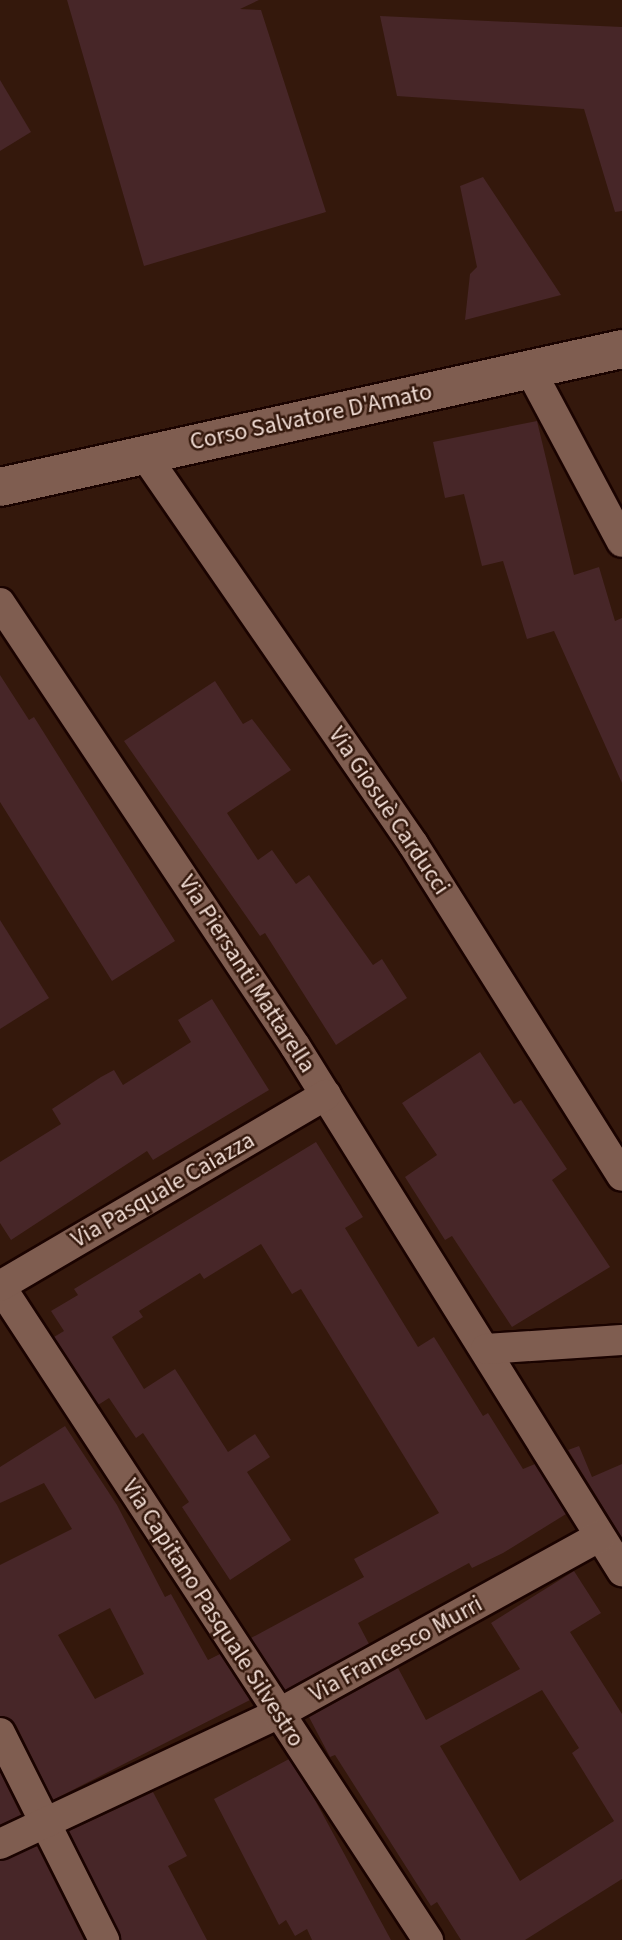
<!DOCTYPE html>
<meta charset="utf-8">
<style>
body{margin:0}
#map{position:relative;width:622px;height:1940px;overflow:hidden;background:#34180c;font-family:"Source Sans 3",sans-serif}
div>[style]{position:absolute}
[style*='--x']{left:calc(var(--x)*1px);top:calc(var(--y)*1px);width:calc(var(--w)*1px);rotate:calc(var(--a)*1deg)}
.building>*{inset:0;background:#472628}
.roads{filter:drop-shadow(2px 0 #1a0300) drop-shadow(-2px 0 #1a0300) drop-shadow(0 2px #1a0300) drop-shadow(0 -2px #1a0300)}
.minor>*{height:30px;margin:-15px;padding:0 15px;transform-origin:15px;border-radius:15px;background:#7f5d50}
.tertiary>*{height:38px;margin:-19px;padding:0 19px;transform-origin:19px;border-radius:19px;background:#7f5d50}
span{translate:-50% -50%;white-space:nowrap;text-align:center;line-height:1.15;-webkit-text-stroke:5px #34180c;paint-order:stroke}
.street-label{font-size:24px;color:#f1ddd5}
</style>
<div id="map">
<div class="building">
<div style="clip-path:polygon(67px 0,259px 0,240px 9px,261px 10px,326px 212px,144px 266px)"></div>
<div style="clip-path:polygon(380px 16px,622px 27px,622px 211px,615px 212px,584px 109px,397px 96px)"></div>
<div style="clip-path:polygon(0 80px,31px 132px,0 151px)"></div>
<div style="clip-path:polygon(483px 177px,561px 295px,465px 320px,470px 274px,477px 267px,460px 186px)"></div>
<div style="clip-path:polygon(537px 421px,574px 575px,599px 567px,615px 621px,622px 618px,622px 783px,554px 631px,527px 639px,503px 561px,482px 566px,464px 494px,445px 498px,433px 442px)"></div>
<div style="clip-path:polygon(0 675px,29px 720px,34px 717px,175px 941px,112px 981px,0 802px)"></div>
<div style="clip-path:polygon(215px 681px,243px 724px,252px 719px,291px 770px,227px 813px,258px 860px,272px 850px,296px 884px,309px 875px,373px 965px,382px 959px,407px 998px,336px 1045px,265px 933px,260px 936px,124px 741px)"></div>
<div style="clip-path:polygon(0 920px,49px 998px,0 1029px)"></div>
<div style="clip-path:polygon(212px 999px,269px 1090px,153px 1160px,147px 1151px,11px 1240px,0 1223px,0 1162px,61px 1124px,52px 1109px,101px 1077px,114px 1070px,123px 1085px,191px 1042px,178px 1020px)"></div>
<div style="clip-path:polygon(480px 1052px,514px 1104px,521px 1100px,567px 1169px,552px 1180px,610px 1267px,512px 1327px,452px 1236px,445px 1240px,405px 1177px,437px 1155px,402px 1103px)"></div>
<div style="clip-path:polygon(316px 1142px,363px 1217px,345px 1228px,418px 1347px,434px 1337px,483px 1416px,488px 1413px,523px 1469px,535px 1464px,566px 1514px,503px 1553px,472px 1568px,469px 1563px,358px 1623px,369px 1644px,285px 1690px,251px 1638px,364px 1577px,354px 1559px,439px 1513px,359px 1383px,301px 1289px,292px 1294px,261px 1244px,204px 1279px,200px 1273px,139px 1311px,143px 1317px,112px 1337px,144px 1389px,175px 1369px,228px 1452px,255px 1434px,270px 1457px,247px 1472px,291px 1540px,230px 1580px,182px 1507px,189px 1502px,143px 1433px,136px 1438px,109px 1398px,98px 1405px,54px 1337px,64px 1331px,51px 1311px,78px 1295px,74px 1289px)"></div>
<div style="clip-path:polygon(evenodd,65px 1426px,117px 1505px,165px 1597px,171px 1594px,208px 1660px,220px 1654px,250px 1700px,53px 1800px,16px 1725px,0 1716px,0 1565px,72px 1529px,44px 1483px,0 1503px,0 1467px,65px 1426px,110px 1608px,144px 1674px,95px 1699px,58px 1635px,110px 1608px)"></div>
<div style="clip-path:polygon(579px 1446px,592px 1477px,622px 1464px,622px 1538px,568px 1450px)"></div>
<div style="clip-path:polygon(evenodd,574px 1571px,601px 1613px,570px 1632px,622px 1714px,622px 1879px,525px 1940px,461px 1940px,437px 1902px,431px 1906px,335px 1755px,330px 1757px,309px 1717px,398px 1668px,426px 1720px,520px 1669px,491px 1623px,574px 1571px,542px 1690px,579px 1748px,572px 1753px,614px 1821px,520px 1881px,440px 1746px,542px 1690px)"></div>
<div style="clip-path:polygon(289px 1759px,315px 1800px,391px 1940px,312px 1940px,307px 1929px,295px 1936px,286px 1920px,279px 1925px,214px 1799px)"></div>
<div style="clip-path:polygon(0 1772px,21px 1815px,0 1825px)"></div>
<div style="clip-path:polygon(153px 1792px,187px 1856px,168px 1866px,207px 1940px,121px 1940px,69px 1831px)"></div>
<div style="clip-path:polygon(37px 1846px,84px 1940px,0 1940px,0 1861px)"></div>
</div>
<div class="roads">
<div class="minor">
<div style="--x:529;--y:368;--w:197;--a:61.9"></div>
<div style="--x:144;--y:454;--w:474;--a:55.4"></div>
<div style="--x:413;--y:844;--w:392;--a:57.8"></div>
<div style="--x:0;--y:603;--w:532;--a:56.34"></div>
<div style="--x:295;--y:1046;--w:619;--a:58.08"></div>
<div style="--x:0;--y:1286;--w:782;--a:56.8"></div>
<div style="--x:0;--y:1286;--w:378;--a:-30.4"></div>
<div style="--x:486;--y:1349;--w:136;--a:-3.8"></div>
<div style="--x:0;--y:1733;--w:232;--a:63.3"></div>
<div style="--x:0;--y:1844;--w:307;--a:-25.1"></div>
<div style="--x:278;--y:1714;--w:367;--a:-28.9"></div>
</div>
<div class="tertiary">
<div style="--x:0;--y:487;--w:637;--a:-12.51"></div>
</div>
</div>
<div class="street-label">
<span style="left:311px;top:417px;rotate:-12deg">Corso Salvatore D'Amato</span>
<span style="left:389px;top:811px;rotate:56deg">Via Giosuè Carducci</span>
<span style="left:247px;top:974px;rotate:57deg">Via Piersanti Mattarella</span>
<span style="left:163px;top:1190px;rotate:-30deg">Via Pasquale Caiazza</span>
<span style="left:213px;top:1613px;rotate:57deg">Via Capitano Pasquale Silvestro</span>
<span style="left:396px;top:1649px;rotate:-29deg">Via Francesco Murri</span>
</div>
</div>
